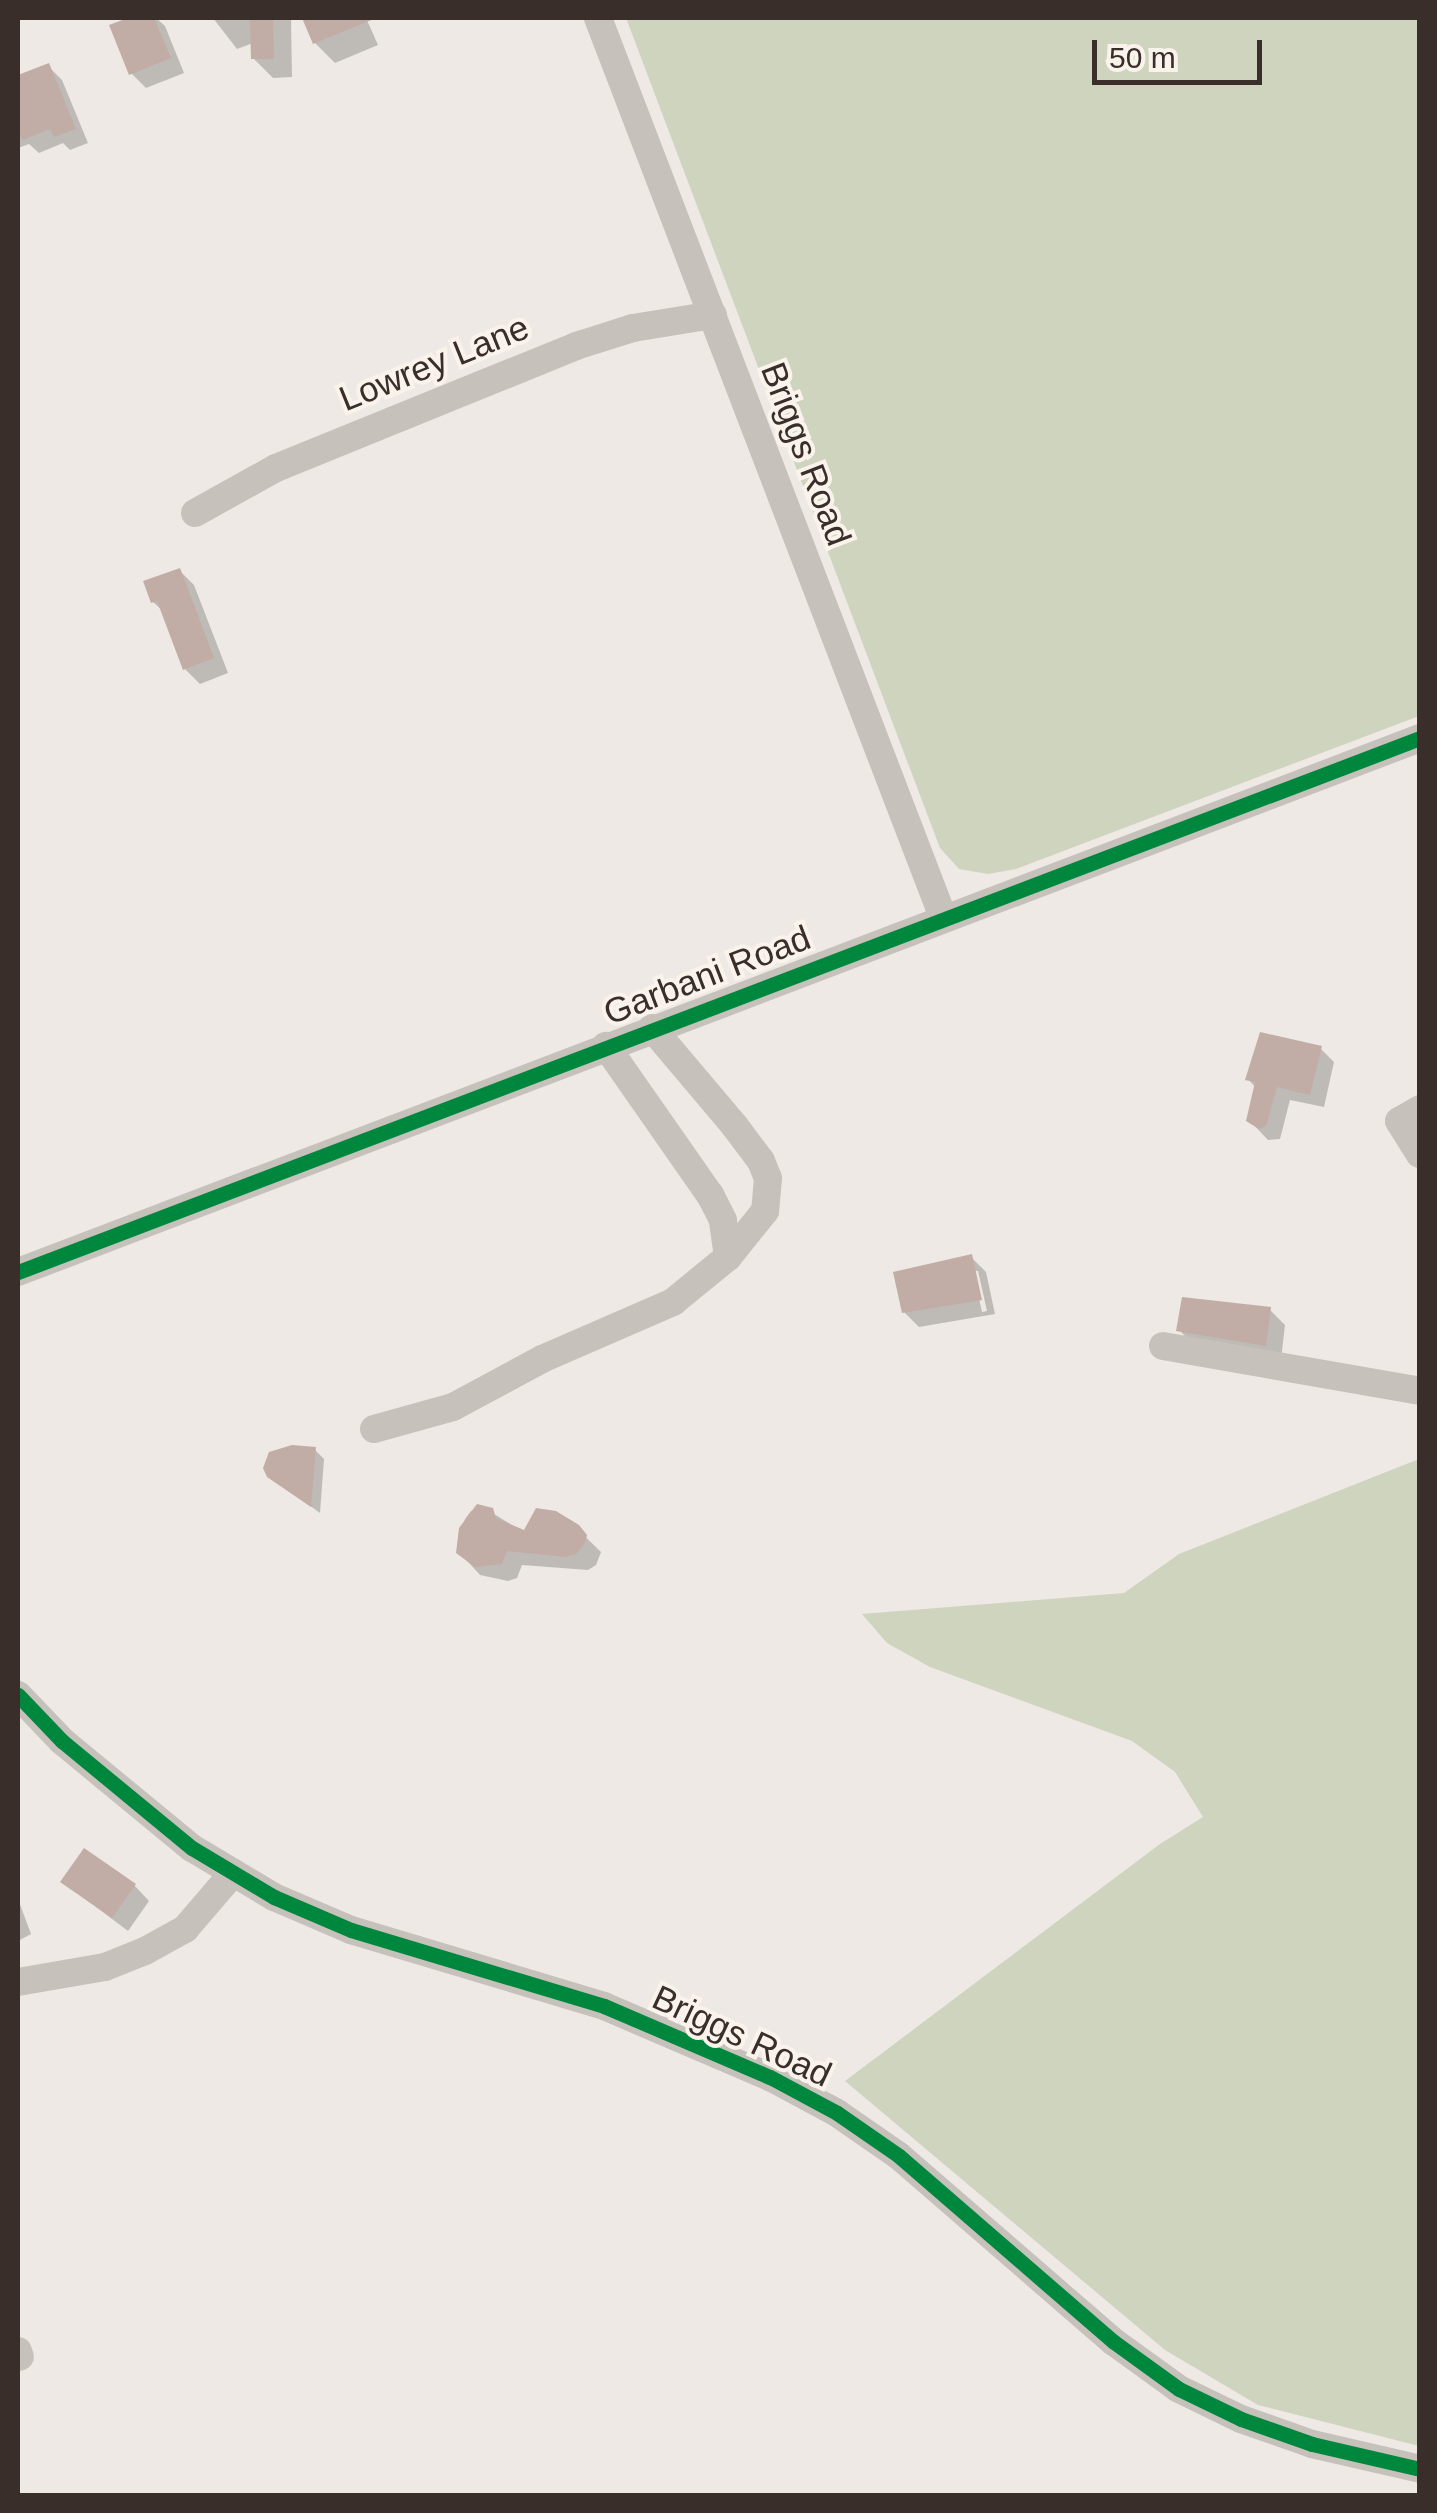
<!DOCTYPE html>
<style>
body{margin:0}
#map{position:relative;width:1437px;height:2513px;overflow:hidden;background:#eee9e4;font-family:Arial,sans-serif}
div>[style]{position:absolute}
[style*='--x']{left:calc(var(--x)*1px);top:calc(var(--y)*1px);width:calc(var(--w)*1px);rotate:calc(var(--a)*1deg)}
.green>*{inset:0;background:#cfd4be}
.shadow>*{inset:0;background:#0003}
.building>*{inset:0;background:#c1ada5}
.minor>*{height:28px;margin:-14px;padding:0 14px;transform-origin:14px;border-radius:14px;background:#c7c1bc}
.cycleway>*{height:15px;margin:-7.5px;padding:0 7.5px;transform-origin:7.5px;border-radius:7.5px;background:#00873e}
span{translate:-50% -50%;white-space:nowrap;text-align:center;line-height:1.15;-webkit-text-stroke:8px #faf3eb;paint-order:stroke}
.street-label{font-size:35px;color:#392e2a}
.frame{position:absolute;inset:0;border:20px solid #392e2a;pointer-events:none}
.scale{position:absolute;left:1092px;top:40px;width:170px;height:45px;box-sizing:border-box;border:5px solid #392e2a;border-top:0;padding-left:12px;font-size:30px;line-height:35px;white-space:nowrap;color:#392e2a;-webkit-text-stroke:8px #faf3eb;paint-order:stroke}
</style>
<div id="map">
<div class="green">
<div style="clip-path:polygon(626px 18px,1419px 18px,1419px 716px,1016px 869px,988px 874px,959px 869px,940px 848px)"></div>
<div style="clip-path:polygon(1419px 1459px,1419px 2446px,1258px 2405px,1165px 2350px,845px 2081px,1160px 1844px,1203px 1817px,1175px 1772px,1132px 1741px,930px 1667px,887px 1643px,862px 1614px,1124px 1593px,1179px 1554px)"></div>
</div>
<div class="shadow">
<div style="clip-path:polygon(134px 18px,156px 18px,165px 26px,184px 73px,146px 88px,131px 73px,112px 26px)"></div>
<div style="clip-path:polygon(213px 18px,291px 18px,292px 77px,273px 78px,253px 58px,253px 43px,237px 49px)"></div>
<div style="clip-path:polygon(305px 18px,366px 18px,378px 45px,335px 63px,315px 43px)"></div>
<div style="clip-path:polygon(48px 66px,62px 80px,88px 143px,70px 150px,63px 143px,39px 153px,29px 144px,18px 148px,18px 80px)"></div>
<div style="clip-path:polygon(179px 570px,194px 585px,228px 673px,200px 684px,185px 669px,164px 612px,153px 602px)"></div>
<div style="clip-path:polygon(1320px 1048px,1334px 1062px,1324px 1107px,1290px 1100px,1280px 1139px,1268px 1140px,1249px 1120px,1256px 1088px,1248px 1079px)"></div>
<div style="clip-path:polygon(evenodd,971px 1257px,986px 1272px,995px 1314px,919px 1327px,904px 1312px,971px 1257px,973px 1271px,978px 1271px,987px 1311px,982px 1312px,973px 1271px)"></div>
<div style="clip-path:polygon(1270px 1310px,1285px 1325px,1281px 1360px,1194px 1345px,1179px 1330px)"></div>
<div style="clip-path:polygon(314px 1449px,324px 1459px,320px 1513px,269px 1476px)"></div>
<div style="clip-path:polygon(484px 1508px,525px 1533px,567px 1519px,601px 1552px,596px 1565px,588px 1570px,522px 1565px,517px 1578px,508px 1581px,480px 1575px,459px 1552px,465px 1519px,471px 1511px)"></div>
<div style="clip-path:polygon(63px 1882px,135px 1886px,149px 1901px,128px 1931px)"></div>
<div style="clip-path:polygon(18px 1899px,31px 1934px,18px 1941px)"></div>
</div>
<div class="building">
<div style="clip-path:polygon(128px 18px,154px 18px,171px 58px,129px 75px,109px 25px)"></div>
<div style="clip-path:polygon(250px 18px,273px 18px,274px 59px,251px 59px)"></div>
<div style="clip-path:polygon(302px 18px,376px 18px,313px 44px)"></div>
<div style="clip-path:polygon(49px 63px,76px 129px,54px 137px,50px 129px,22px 140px,18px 128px,18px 75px)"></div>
<div style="clip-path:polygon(180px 568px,214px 658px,183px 670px,157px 601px,151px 603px,143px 581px)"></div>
<div style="clip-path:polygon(1260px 1032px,1322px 1046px,1310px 1095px,1277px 1087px,1266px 1126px,1259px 1129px,1246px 1121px,1255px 1082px,1245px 1080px)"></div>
<div style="clip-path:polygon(972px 1254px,982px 1300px,902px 1313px,893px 1272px)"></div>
<div style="clip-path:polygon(1182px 1297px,1271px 1307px,1266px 1346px,1176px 1331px)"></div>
<div style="clip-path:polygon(292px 1445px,316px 1447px,311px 1507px,267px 1477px,263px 1468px,269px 1452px)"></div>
<div style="clip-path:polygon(477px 1504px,493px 1508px,496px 1518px,524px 1530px,536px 1508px,556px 1511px,579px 1525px,587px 1535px,585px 1543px,576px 1554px,565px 1557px,507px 1551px,502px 1564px,475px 1567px,456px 1553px,459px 1528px)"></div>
<div style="clip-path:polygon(84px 1848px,136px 1884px,112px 1918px,60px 1882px)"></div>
</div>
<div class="minor">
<div style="--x:598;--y:18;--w:963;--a:69.01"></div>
<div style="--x:195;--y:513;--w:93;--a:-29.1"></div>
<div style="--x:276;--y:468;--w:324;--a:-22.1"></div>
<div style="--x:576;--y:346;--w:60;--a:-17.5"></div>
<div style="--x:633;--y:328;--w:81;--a:-9.2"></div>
<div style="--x:652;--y:1028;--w:127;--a:49.8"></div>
<div style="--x:734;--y:1125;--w:45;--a:53.1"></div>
<div style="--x:761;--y:1161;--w:18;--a:68"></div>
<div style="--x:768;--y:1178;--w:33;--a:95"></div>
<div style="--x:765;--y:1211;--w:59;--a:128.8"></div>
<div style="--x:1420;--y:1109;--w:24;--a:150"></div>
<div style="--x:1399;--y:1121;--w:39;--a:58"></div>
<div style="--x:18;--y:1272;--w:1500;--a:-20.85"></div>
<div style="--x:1163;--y:1346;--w:261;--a:9.9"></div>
<div style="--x:374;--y:1429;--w:82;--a:-15.6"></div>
<div style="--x:453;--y:1407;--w:101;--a:-28.3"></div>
<div style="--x:542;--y:1359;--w:143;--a:-23.5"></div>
<div style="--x:673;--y:1302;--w:71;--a:-39.3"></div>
<div style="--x:728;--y:1257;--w:37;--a:-98"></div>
<div style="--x:723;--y:1220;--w:28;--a:-117"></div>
<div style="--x:710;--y:1195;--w:182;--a:-124.9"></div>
<div style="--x:18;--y:1695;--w:64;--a:46.3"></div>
<div style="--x:62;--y:1741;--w:168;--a:39.5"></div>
<div style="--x:192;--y:1848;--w:96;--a:30.9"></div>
<div style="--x:274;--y:1897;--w:84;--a:23.2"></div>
<div style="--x:351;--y:1930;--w:264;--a:16.7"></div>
<div style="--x:604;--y:2006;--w:181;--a:23.2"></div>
<div style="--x:770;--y:2077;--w:76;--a:28.2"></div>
<div style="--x:837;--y:2113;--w:75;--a:34.7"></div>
<div style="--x:899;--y:2156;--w:284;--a:40.9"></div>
<div style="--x:1114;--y:2342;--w:80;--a:35.9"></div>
<div style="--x:1179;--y:2389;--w:69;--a:25.8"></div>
<div style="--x:1241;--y:2419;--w:75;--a:19.4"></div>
<div style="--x:1312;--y:2444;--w:111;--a:13"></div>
<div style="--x:18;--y:1982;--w:88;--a:-9.8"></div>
<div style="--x:105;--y:1967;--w:43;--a:-21.8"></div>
<div style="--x:145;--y:1951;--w:46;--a:-28.8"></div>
<div style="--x:185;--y:1929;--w:74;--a:-49.4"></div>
<div style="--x:18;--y:2351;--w:6;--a:72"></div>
</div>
<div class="cycleway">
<div style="--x:18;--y:1272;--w:1500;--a:-20.85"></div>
<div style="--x:18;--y:1695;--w:64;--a:46.3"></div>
<div style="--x:62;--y:1741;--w:168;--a:39.5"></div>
<div style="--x:192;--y:1848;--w:96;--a:30.9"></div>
<div style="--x:274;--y:1897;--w:84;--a:23.2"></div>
<div style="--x:351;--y:1930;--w:264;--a:16.7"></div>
<div style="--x:604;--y:2006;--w:181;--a:23.2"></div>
<div style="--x:770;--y:2077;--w:76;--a:28.2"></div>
<div style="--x:837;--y:2113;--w:75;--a:34.7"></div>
<div style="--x:899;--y:2156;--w:284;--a:40.9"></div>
<div style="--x:1114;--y:2342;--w:80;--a:35.9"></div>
<div style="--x:1179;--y:2389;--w:69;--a:25.8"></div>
<div style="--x:1241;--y:2419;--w:75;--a:19.4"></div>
<div style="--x:1312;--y:2444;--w:111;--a:13"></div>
</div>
<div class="street-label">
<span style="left:434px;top:363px;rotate:-22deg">Lowrey Lane</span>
<span style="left:806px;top:454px;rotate:69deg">Briggs Road</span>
<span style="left:707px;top:975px;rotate:-21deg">Garbani Road</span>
<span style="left:742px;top:2036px;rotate:25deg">Briggs Road</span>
</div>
<div class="frame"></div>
<div class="scale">50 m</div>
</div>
